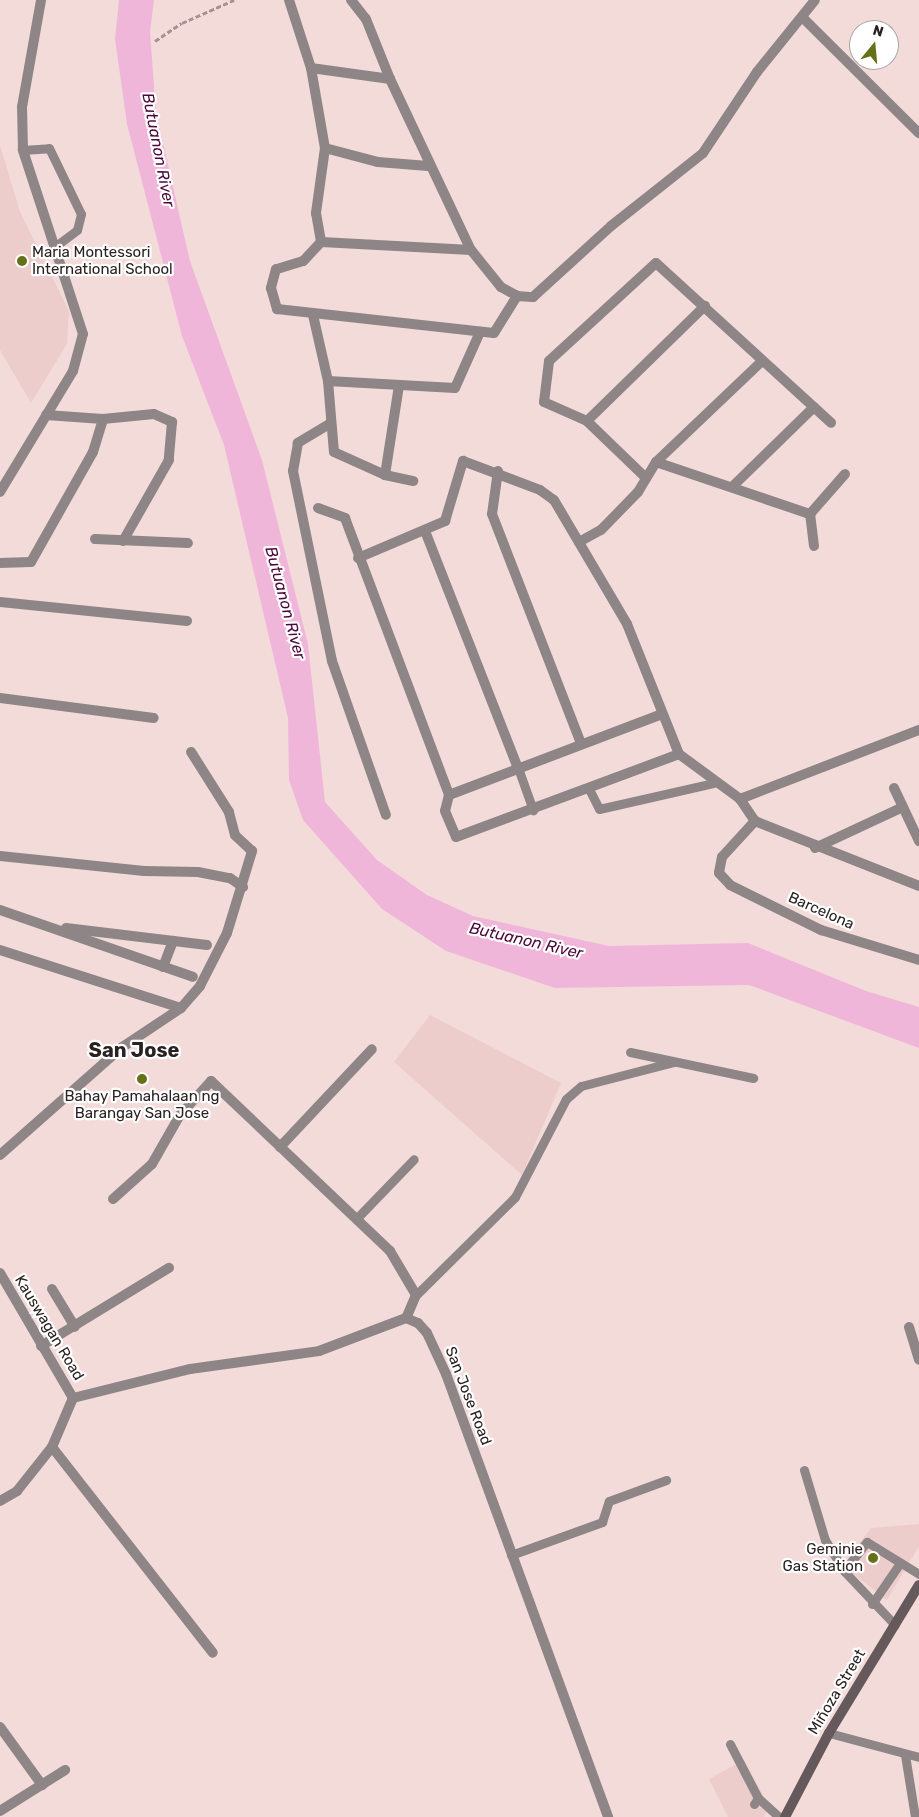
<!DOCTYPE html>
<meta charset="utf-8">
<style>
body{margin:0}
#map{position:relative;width:919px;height:1817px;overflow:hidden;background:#f3dbda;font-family:Rubik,sans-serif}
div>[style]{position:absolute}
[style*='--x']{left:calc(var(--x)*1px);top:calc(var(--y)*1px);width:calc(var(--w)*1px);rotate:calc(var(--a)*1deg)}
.built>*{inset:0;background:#eccdcc}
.water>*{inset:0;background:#f0b6da}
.path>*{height:3px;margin-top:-1.5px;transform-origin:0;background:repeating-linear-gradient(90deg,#a39291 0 5px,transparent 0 7.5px)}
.service>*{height:9px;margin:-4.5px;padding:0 4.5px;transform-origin:4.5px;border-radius:4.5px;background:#8e8587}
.minor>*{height:10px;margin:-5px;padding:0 5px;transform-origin:5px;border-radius:5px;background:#8e8587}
.tertiary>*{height:10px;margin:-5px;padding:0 5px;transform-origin:5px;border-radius:5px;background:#8e8587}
.secondary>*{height:10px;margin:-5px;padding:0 5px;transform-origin:5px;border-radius:5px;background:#66595c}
.dots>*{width:14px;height:14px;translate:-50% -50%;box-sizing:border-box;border:2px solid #fff;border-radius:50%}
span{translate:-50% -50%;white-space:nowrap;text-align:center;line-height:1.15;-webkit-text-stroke:4.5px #fff;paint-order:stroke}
.poi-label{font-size:15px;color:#2a2221}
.left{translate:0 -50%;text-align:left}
.right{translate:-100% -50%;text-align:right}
.street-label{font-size:15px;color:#2a2221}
.water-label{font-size:16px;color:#4c083b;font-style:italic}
.district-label{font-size:20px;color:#2a2221;font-weight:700}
.north{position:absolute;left:849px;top:20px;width:50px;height:50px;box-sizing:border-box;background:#fff;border:1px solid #aaa7a6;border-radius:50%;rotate:17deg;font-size:14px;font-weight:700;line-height:20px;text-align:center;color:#2a2221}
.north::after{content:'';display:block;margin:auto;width:18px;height:22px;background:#667018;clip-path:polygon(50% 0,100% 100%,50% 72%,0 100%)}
</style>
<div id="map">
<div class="built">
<div style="clip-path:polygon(0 145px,20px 212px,69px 311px,67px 344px,31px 403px,0 350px)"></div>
<div style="clip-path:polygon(430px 1015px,561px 1083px,522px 1175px,394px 1062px)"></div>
<div style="clip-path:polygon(919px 1524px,919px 1546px,887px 1600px,842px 1565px,871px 1528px)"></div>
<div style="clip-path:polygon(744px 1760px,769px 1806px,764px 1817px,728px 1817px,709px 1779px)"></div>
</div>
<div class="water">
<div style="clip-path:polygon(119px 0,154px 0,150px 32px,156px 113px,190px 261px,262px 460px,308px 644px,325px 802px,377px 860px,427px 895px,473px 916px,609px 946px,748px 943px,866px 991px,919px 1007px,919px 1048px,749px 985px,555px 988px,446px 951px,382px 909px,303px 820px,289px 780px,288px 718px,224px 445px,182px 336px,127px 124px,115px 39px)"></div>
</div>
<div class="path">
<div style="--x:155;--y:41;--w:32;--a:-34"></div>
<div style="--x:182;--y:23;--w:57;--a:-23.9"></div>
</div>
<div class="service">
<div style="--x:23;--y:150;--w:26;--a:-4"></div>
<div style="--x:49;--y:148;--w:73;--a:64.1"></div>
<div style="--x:81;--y:214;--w:16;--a:104"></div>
<div style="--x:77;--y:230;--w:26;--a:143"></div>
<div style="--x:518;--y:768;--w:45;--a:70.3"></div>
<div style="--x:589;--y:789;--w:22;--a:63"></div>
<div style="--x:599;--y:809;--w:117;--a:-12.8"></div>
<div style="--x:630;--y:1052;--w:126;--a:11.9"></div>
<div style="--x:356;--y:1219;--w:83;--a:-46"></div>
<div style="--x:416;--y:1295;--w:139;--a:-44.7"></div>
<div style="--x:515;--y:1197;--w:110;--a:-62.5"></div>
<div style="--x:566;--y:1099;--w:20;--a:-41"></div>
<div style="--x:581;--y:1086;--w:96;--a:-14.5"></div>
<div style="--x:804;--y:1470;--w:73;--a:73.3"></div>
<div style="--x:825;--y:1540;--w:36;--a:58"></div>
<div style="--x:844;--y:1571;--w:74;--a:46.6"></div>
<div style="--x:511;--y:1555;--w:97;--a:-19.9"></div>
<div style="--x:602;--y:1522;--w:22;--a:-72"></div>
<div style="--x:609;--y:1501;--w:61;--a:-20.2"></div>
<div style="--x:844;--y:1571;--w:37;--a:-52"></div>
<div style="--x:867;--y:1542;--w:61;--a:31.6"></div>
<div style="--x:872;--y:1604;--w:50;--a:-55.7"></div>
<div style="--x:829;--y:1733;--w:93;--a:14.9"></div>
<div style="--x:730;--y:1744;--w:61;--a:62.6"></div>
<div style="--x:905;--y:1755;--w:63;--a:80.8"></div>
<div style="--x:754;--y:1804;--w:7;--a:-56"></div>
<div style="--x:758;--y:1798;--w:28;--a:42"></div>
</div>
<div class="minor">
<div style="--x:289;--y:0;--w:71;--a:72.1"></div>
<div style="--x:311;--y:68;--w:81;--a:80.1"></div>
<div style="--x:325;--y:148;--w:66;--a:97.9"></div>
<div style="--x:316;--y:213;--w:29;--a:80"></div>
<div style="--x:351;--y:0;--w:24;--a:52"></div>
<div style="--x:366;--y:19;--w:65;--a:68.2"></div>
<div style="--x:802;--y:17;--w:165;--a:44.8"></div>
<div style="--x:311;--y:68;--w:80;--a:7.9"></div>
<div style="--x:390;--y:79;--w:189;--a:64.7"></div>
<div style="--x:471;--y:250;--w:48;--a:51"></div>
<div style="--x:501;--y:287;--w:18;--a:29"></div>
<div style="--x:517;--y:296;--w:16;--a:4"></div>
<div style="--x:533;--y:297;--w:105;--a:-42.3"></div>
<div style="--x:611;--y:226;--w:117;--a:-38.4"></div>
<div style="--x:703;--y:153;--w:97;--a:-56.3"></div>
<div style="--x:757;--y:72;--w:92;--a:-51.1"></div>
<div style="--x:325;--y:148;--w:55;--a:14.8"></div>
<div style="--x:378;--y:162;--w:50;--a:4.6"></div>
<div style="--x:471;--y:250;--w:150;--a:-176.9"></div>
<div style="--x:321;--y:242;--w:26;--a:133"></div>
<div style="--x:303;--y:261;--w:28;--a:163"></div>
<div style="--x:276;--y:269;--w:20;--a:105"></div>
<div style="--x:271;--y:288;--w:22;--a:74"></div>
<div style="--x:277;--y:309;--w:218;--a:6.3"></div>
<div style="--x:494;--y:333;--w:44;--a:-58.1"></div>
<div style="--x:313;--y:315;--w:68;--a:77.2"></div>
<div style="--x:328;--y:381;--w:71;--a:85.2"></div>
<div style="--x:334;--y:452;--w:56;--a:24.3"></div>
<div style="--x:385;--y:475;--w:29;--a:12"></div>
<div style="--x:328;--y:381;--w:127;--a:3.2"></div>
<div style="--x:455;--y:388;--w:61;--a:-65.9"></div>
<div style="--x:46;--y:415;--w:57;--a:4"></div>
<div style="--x:103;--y:419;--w:51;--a:-5.6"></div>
<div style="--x:154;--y:414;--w:20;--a:24"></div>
<div style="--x:172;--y:422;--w:38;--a:95"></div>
<div style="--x:169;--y:460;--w:93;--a:119.6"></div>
<div style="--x:587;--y:421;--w:165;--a:-44.3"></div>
<div style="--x:331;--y:423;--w:39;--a:149"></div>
<div style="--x:298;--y:443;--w:28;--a:100"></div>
<div style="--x:293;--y:471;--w:194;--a:78.4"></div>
<div style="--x:332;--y:661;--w:163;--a:70.7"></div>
<div style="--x:656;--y:462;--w:163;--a:18.7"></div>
<div style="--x:498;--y:471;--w:43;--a:97.9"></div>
<div style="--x:492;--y:514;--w:247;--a:68.8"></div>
<div style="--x:385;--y:475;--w:90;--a:-81.1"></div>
<div style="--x:646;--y:478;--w:82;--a:-136"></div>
<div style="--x:587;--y:421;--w:47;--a:-156.2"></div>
<div style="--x:544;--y:402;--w:41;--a:-83"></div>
<div style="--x:549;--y:361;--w:145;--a:-42.5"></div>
<div style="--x:656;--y:263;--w:237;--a:42.4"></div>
<div style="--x:733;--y:486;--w:113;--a:-44.3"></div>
<div style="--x:318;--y:508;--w:29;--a:20"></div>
<div style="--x:345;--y:518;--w:296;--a:69.4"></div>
<div style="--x:449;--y:795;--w:16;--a:104"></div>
<div style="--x:445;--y:811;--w:28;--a:67"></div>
<div style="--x:456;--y:837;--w:238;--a:-20.4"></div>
<div style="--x:425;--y:531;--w:255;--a:68.6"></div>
<div style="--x:95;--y:539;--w:93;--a:2.5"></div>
<div style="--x:579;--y:542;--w:25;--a:-29"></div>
<div style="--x:601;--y:530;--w:53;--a:-45.8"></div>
<div style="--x:638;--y:492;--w:35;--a:-59"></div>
<div style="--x:656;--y:462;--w:145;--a:-43.6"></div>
<div style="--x:814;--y:546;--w:32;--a:-97"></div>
<div style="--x:810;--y:514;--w:53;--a:-48.8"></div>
<div style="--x:358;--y:558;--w:95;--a:-23"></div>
<div style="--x:445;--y:521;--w:63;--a:-73.3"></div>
<div style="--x:463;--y:461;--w:82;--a:20.6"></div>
<div style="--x:540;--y:490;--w:17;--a:36"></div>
<div style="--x:554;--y:500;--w:144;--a:59.5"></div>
<div style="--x:627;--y:624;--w:140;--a:68.2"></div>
<div style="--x:679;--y:754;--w:76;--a:36.4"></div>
<div style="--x:740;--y:799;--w:27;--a:56"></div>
<div style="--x:755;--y:821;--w:176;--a:21.6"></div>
<div style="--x:0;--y:563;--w:31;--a:-2"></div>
<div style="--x:31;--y:562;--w:126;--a:-60.6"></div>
<div style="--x:93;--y:452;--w:34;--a:-73"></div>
<div style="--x:0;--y:602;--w:188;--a:5.8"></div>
<div style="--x:0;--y:698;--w:155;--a:7.4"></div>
<div style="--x:894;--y:788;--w:59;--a:64.7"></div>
<div style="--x:449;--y:795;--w:228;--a:-20.8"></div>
<div style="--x:740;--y:799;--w:192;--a:-21.1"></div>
<div style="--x:755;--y:821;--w:49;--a:132.5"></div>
<div style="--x:722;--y:857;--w:16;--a:101"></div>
<div style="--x:719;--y:873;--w:16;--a:47"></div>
<div style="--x:730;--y:885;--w:102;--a:26.3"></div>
<div style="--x:821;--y:930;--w:102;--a:17"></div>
<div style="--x:815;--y:848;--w:97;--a:-25"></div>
<div style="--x:0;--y:856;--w:145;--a:5.9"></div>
<div style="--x:144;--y:871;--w:54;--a:1.1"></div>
<div style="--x:198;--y:872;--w:33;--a:11"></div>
<div style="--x:230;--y:878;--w:16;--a:35"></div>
<div style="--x:0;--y:910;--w:204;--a:19.1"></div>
<div style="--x:66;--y:928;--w:142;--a:6.9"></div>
<div style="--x:0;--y:950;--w:190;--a:17.8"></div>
<div style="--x:163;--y:967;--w:28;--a:-69"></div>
<div style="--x:280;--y:1147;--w:134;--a:-46.8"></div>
<div style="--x:0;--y:1155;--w:162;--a:-41.5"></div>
<div style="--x:121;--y:1048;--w:72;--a:-33.7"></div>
<div style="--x:181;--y:1008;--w:29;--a:-49"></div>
<div style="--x:200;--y:986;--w:59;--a:-63"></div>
<div style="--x:227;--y:933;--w:86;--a:-73"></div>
<div style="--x:252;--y:851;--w:23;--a:-137"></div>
<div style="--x:235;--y:835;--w:24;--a:-105"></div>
<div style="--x:229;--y:812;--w:71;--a:-122.3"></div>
<div style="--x:113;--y:1199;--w:52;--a:-41.9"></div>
<div style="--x:152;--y:1164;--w:56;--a:-60.3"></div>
<div style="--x:180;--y:1115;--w:46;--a:-47.6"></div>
<div style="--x:211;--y:1081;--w:247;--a:43.5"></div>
<div style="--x:390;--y:1251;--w:51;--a:59.4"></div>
<div style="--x:416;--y:1295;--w:25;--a:113"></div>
<div style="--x:52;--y:1289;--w:44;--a:58.8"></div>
<div style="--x:909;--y:1327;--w:34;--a:73"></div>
<div style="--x:41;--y:1346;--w:150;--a:-31.4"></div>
<div style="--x:52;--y:1447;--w:261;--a:52"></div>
<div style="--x:0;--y:1501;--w:20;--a:-30"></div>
<div style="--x:17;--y:1491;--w:56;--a:-51.5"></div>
<div style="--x:52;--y:1447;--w:53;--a:-66.8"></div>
<div style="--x:0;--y:1727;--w:72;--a:54.1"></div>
<div style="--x:0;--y:1811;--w:77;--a:-32.2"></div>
</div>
<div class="tertiary">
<div style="--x:0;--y:492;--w:141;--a:-58.9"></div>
<div style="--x:73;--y:371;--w:38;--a:-75"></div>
<div style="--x:83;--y:334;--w:194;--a:-108.1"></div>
<div style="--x:23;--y:150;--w:43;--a:-91.3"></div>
<div style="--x:22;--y:107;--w:109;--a:-79.9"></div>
<div style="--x:0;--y:1273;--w:145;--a:59.7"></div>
<div style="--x:73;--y:1398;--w:121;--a:-13.9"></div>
<div style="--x:190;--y:1369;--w:130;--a:-7.9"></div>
<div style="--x:319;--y:1351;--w:93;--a:-20.8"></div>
<div style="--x:406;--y:1318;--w:13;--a:23"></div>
<div style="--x:418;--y:1323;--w:13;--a:48"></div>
<div style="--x:427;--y:1333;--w:45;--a:65.1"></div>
<div style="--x:446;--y:1374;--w:472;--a:69.9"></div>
</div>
<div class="secondary">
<div style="--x:785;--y:1817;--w:95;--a:-62.4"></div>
<div style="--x:829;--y:1733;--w:173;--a:-58.7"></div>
</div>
<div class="dots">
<div style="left:22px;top:261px;background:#667018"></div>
<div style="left:142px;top:1079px;background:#667018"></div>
<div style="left:873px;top:1558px;background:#667018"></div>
</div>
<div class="poi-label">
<span class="left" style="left:32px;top:261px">Maria Montessori<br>International School</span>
<span style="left:142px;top:1105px">Bahay Pamahalaan ng<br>Barangay San Jose</span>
<span class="right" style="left:863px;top:1558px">Geminie<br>Gas Station</span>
</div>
<div class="street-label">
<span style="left:821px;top:911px;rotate:24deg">Barcelona</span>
<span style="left:49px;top:1328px;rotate:59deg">Kauswagan Road</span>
<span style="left:468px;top:1396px;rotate:69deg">San Jose Road</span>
<span style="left:837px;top:1692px;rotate:-59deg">Miñoza Street</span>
</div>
<div class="water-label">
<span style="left:158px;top:150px;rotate:79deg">Butuanon River</span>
<span style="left:285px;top:603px;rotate:75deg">Butuanon River</span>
<span style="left:526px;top:941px;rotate:13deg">Butuanon River</span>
</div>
<div class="district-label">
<span style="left:134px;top:1050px">San Jose</span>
</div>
<div class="north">N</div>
</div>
